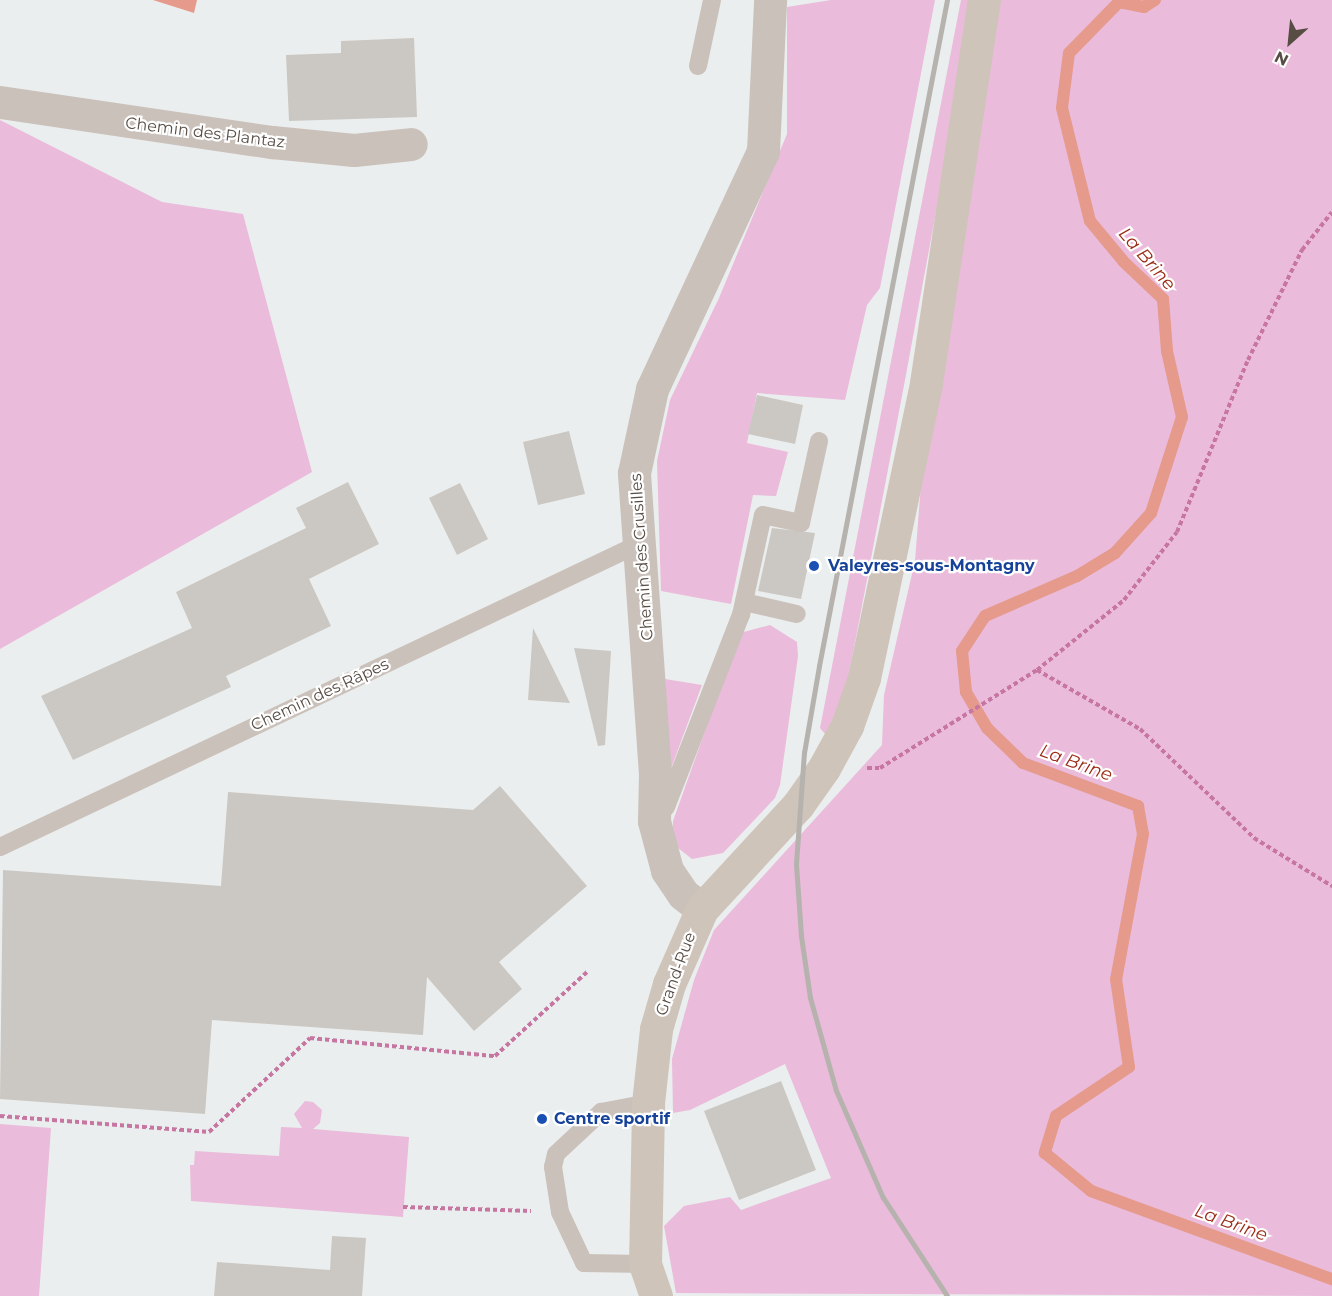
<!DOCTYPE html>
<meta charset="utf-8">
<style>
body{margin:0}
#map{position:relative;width:1332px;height:1296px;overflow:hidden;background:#ebeeee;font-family:Montserrat,sans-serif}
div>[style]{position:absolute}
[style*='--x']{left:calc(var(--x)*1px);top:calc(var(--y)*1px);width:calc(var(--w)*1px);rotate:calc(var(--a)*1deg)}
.green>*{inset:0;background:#eabbda}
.water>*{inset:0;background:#e59a8b}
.stream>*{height:12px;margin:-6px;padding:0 6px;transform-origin:6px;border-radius:6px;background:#e59a8b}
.building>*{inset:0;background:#cbc8c3}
.path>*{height:4px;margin-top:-2px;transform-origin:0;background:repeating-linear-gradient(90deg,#c676a1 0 4.5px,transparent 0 7.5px)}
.lane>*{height:18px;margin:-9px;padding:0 9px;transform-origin:9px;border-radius:9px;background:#cac1bb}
.street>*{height:33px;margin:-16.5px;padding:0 16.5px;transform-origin:16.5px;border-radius:16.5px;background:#cac1bb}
.secondary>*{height:33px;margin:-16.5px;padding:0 16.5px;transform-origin:16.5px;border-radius:16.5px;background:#cfc4ba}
.rail>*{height:4.5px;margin:-2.25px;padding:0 2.25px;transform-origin:2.25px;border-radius:2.25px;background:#b6b2ae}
.dots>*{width:16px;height:16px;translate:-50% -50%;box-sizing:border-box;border:3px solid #fff;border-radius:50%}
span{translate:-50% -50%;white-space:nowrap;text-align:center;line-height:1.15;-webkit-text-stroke:4.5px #fff;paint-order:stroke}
.street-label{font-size:16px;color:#574d45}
.transit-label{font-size:16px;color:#164399;font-weight:700}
.left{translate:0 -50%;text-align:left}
.water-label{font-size:18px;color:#9a2b15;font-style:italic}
.north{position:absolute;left:1260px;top:12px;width:60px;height:60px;-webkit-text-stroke:4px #fff;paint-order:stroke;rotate:207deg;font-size:16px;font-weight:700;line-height:24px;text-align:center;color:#574d45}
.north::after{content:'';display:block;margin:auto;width:21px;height:27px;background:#574d45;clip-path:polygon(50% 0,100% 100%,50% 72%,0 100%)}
</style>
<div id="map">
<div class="green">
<div style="clip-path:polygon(831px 0,935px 0,880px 288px,867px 305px,845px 400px,757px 393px,747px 443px,788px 452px,776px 496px,753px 495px,731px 604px,661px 591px,657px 461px,670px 400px,719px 298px,787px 134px,787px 7px)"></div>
<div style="clip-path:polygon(961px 0,969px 0,948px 147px,905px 380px,849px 674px,838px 717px,826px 735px,820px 728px)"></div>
<div style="clip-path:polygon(987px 0,1332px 0,1332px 1296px,676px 1293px,664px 1226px,684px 1206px,730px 1197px,741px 1210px,831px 1178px,785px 1064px,690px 1110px,673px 1113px,672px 1059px,694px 980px,714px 930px,882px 745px,884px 695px,915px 561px,929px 382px)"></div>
<div style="clip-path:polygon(0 120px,162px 202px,243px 214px,312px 472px,0 649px)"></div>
<div style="clip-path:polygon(770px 625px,797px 642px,798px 656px,780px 785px,775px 798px,723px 853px,692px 859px,673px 844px,673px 821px,740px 633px)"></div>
<div style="clip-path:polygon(665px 679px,702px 685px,670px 771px)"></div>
<div style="clip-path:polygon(305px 1101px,313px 1102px,322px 1110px,320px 1123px,313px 1129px,409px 1137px,403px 1217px,191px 1201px,190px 1165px,194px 1165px,195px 1151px,279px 1156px,281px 1127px,302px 1128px,294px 1114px)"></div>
<div style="clip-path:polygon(0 1124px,51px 1128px,39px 1296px,0 1296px)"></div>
</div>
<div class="water">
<div style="clip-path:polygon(153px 0,197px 0,194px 13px)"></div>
</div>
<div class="stream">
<div style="--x:1155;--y:0;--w:13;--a:148"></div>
<div style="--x:1144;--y:7;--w:25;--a:-169"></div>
<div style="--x:1119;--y:2;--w:71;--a:134.4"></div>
<div style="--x:1069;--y:53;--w:55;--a:97.3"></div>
<div style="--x:1062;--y:108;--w:116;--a:76.1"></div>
<div style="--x:1090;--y:221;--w:53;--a:50.3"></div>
<div style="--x:1124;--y:262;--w:54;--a:43.5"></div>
<div style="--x:1163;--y:299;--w:52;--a:85.6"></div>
<div style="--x:1167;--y:351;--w:68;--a:77.2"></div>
<div style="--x:1182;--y:417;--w:101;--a:107.9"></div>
<div style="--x:1151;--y:513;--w:54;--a:132"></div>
<div style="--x:1115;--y:553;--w:44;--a:148.8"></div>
<div style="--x:1077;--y:576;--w:100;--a:156.5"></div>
<div style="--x:985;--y:616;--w:42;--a:123.3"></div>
<div style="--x:962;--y:651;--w:41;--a:84.4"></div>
<div style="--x:966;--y:692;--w:42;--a:59.7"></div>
<div style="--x:987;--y:728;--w:50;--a:44.2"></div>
<div style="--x:1023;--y:763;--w:123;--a:20.5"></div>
<div style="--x:1138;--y:806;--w:28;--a:80"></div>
<div style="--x:1143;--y:834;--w:147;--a:100.5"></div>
<div style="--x:1116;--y:979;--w:89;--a:81.6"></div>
<div style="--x:1129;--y:1067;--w:88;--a:146.1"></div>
<div style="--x:1056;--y:1116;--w:39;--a:107"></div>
<div style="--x:1045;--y:1153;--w:60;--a:39.6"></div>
<div style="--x:1091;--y:1191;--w:257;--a:20.1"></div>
</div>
<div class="building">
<div style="clip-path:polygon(414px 38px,417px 117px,289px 121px,286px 55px,341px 53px,341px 41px)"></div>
<div style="clip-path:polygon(757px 395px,803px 405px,795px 444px,748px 434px)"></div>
<div style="clip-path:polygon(569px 431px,585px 494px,538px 505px,523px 442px)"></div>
<div style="clip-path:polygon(348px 482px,379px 544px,309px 579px,331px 626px,226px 676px,231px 687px,73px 760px,41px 696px,192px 628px,176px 592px,306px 528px,296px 508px)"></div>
<div style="clip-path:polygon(460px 483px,488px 539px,457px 555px,429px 498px)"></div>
<div style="clip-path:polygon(772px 528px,815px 533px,801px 599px,758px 591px)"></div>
<div style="clip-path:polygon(533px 628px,570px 703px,528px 700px)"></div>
<div style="clip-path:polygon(574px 648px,611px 651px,605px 745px,598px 746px)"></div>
<div style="clip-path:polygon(500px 786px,587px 886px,499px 962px,522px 989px,474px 1031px,427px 977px,423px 1035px,212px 1020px,205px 1114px,0 1099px,3px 870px,221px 886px,228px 792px,473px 810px)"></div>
<div style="clip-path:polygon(781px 1081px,816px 1170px,739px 1200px,704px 1111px)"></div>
<div style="clip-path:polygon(332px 1236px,366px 1238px,362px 1296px,214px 1296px,217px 1262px,330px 1270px)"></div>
</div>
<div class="path">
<div style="--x:1037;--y:670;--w:119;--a:29.8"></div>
<div style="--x:1140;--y:729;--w:158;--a:43.7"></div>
<div style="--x:1254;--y:838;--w:92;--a:31.6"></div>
<div style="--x:867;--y:768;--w:13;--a:0"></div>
<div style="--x:880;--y:768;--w:185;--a:-32"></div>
<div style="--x:1037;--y:670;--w:112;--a:-38.8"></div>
<div style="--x:1124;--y:600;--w:86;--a:-52.1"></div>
<div style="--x:1177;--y:532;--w:186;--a:-67.6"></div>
<div style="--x:1248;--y:360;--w:123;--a:-63.9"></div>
<div style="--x:1302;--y:250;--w:48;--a:-51.7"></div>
<div style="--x:0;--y:1116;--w:210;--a:4.4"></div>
<div style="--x:209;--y:1132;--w:138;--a:-42.9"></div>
<div style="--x:310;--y:1038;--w:186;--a:5.6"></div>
<div style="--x:495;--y:1056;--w:125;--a:-42.4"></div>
<div style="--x:403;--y:1207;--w:128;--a:1.8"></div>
</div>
<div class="lane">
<div style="--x:698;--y:66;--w:67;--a:-78"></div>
<div style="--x:744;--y:602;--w:54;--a:12.8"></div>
<div style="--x:659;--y:815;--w:11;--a:-49"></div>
<div style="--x:666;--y:807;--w:206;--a:-68.7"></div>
<div style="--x:741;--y:615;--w:102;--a:-77.6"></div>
<div style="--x:763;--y:515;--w:39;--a:12"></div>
<div style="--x:801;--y:523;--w:84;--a:-77.6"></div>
<div style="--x:0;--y:847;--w:709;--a:-25.37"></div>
<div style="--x:645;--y:1264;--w:61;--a:-179.1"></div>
<div style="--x:584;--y:1263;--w:56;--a:-115.2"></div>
<div style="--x:560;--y:1212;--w:46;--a:-98.8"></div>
<div style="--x:553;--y:1167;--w:13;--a:-77"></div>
<div style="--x:556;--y:1154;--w:62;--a:-43"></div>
<div style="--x:601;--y:1112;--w:48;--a:-10.8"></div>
</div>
<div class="street">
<div style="--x:0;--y:102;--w:275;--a:8.4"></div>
<div style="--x:272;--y:142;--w:82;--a:5.6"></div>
<div style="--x:354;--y:150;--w:57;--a:-6"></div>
<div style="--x:702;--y:909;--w:24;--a:-142"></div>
<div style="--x:683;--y:894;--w:29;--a:-124"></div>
<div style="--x:667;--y:870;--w:51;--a:-104.9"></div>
<div style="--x:654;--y:821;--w:47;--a:-88.8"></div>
<div style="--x:655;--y:774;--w:302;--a:-94"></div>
<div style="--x:634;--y:473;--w:86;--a:-77.9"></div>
<div style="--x:652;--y:389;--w:263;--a:-65"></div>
<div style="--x:763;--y:151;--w:151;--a:-87.3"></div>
</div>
<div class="secondary">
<div style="--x:656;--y:1296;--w:34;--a:-109"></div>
<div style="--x:645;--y:1264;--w:161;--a:-88.9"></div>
<div style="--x:648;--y:1103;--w:74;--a:-83.8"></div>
<div style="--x:656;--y:1029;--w:47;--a:-73.9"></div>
<div style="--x:669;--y:984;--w:82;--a:-66.3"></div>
<div style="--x:702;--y:909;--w:142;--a:-47.3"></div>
<div style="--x:798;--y:805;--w:45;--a:-54.9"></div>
<div style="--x:824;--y:768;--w:48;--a:-61.3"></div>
<div style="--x:847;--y:726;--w:51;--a:-70.5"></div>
<div style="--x:864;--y:678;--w:301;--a:-78.1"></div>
<div style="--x:926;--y:383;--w:387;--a:-81.4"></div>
</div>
<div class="rail">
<div style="--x:947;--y:1296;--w:117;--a:-123.1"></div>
<div style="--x:883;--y:1198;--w:117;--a:-113.7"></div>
<div style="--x:836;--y:1091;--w:97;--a:-105.6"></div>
<div style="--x:810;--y:998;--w:63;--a:-98.3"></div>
<div style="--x:801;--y:936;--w:72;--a:-94"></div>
<div style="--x:796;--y:864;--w:111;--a:-85.9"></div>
<div style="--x:804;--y:753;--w:88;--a:-80.2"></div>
<div style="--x:819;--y:666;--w:678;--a:-79.12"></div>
</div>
<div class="dots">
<div style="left:814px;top:566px;background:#1a4fb4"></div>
<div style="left:542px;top:1119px;background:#1a4fb4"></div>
</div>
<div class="street-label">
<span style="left:205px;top:133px;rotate:7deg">Chemin des Plantaz</span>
<span style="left:642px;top:557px;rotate:-94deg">Chemin des Crusilles</span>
<span style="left:320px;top:695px;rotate:-25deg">Chemin des Râpes</span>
<span style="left:676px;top:974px;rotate:-70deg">Grand-Rue</span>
</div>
<div class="transit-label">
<span class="left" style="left:828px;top:566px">Valeyres-sous-Montagny</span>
<span class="left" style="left:554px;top:1119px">Centre sportif</span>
</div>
<div class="water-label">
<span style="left:1147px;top:259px;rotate:49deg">La Brine</span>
<span style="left:1076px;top:763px;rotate:20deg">La Brine</span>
<span style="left:1231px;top:1223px;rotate:20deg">La Brine</span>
</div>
<div class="north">N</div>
</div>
